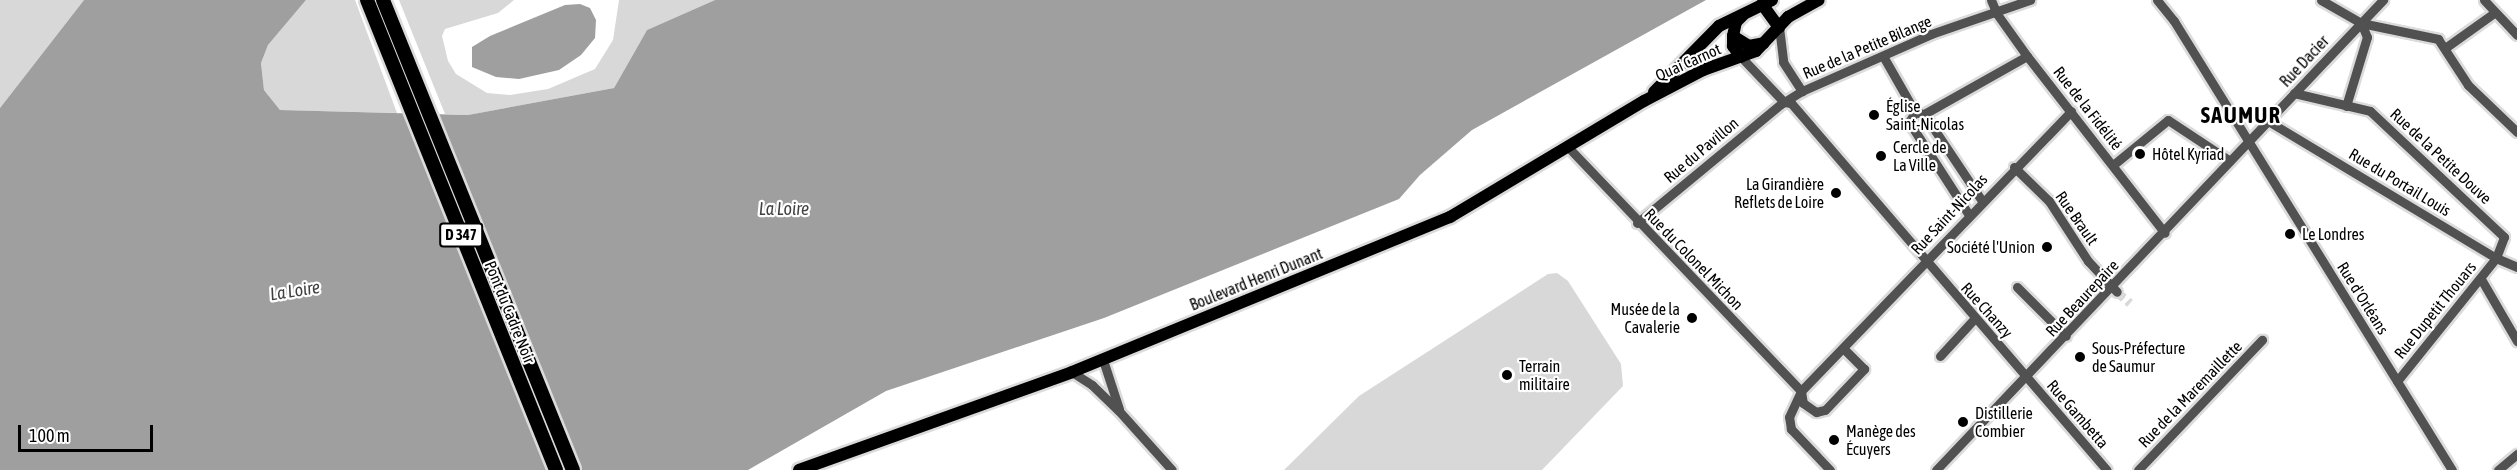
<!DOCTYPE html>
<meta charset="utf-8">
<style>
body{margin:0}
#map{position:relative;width:2517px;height:470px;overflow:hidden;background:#fff;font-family:"Asap Condensed",sans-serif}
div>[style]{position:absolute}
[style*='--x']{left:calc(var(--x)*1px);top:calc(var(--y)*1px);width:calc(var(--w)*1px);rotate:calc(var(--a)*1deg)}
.green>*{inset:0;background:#d8d8d8}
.water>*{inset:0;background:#9f9f9f}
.minor-tunnel>*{height:9px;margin-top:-4.5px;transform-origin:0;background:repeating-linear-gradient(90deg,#d9d9d9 0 9px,transparent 0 13.5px)}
.roads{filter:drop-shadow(2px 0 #dbdbdb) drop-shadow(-2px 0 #dbdbdb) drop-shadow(0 2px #dbdbdb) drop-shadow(0 -2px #dbdbdb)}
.minor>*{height:9px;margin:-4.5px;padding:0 4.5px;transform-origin:4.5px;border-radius:4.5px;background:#515151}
.major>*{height:12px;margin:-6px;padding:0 6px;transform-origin:6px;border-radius:6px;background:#000}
.highway>*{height:14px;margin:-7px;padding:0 7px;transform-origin:7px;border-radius:7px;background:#000}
.dots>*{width:16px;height:16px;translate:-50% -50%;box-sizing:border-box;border:3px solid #fff;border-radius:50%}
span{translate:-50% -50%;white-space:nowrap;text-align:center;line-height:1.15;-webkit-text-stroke:4.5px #fff;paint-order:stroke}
.shield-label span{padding:2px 4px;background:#fff;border:2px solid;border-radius:4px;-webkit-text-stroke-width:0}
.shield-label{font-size:15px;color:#000;font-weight:700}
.street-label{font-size:16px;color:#000}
.poi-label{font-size:16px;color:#000}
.left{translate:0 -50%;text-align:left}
.right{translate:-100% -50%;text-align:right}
.water-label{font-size:18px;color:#404040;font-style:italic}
.district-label{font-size:22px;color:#000;font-weight:700;letter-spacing:1.5px}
.scale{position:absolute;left:18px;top:425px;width:135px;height:27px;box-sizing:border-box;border:3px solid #000;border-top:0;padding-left:8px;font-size:18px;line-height:21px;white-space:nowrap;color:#000;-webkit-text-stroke:4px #fff;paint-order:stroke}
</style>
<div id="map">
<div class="green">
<div style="clip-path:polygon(0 0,84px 0,0 108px)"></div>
<div style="clip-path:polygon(306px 0,355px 0,397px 113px,280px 110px,264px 90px,261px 63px,268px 45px)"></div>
<div style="clip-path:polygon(399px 0,514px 0,498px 13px,445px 29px,442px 36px,448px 61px,456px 74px,487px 93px,510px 95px,548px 89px,595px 69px,613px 40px,619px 0,715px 0,647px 30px,614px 88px,468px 115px,445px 114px)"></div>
<div style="clip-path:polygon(1557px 273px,1568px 281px,1621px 364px,1623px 386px,1542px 470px,1284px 470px,1359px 396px,1548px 274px)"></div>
</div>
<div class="water">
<div style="clip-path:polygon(84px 0,306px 0,268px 45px,261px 63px,264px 90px,280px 110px,468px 115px,614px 88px,647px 30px,715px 0,1706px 0,1472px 130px,1420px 175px,1399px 199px,1104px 318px,886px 391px,748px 470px,0 470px,0 108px)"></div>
<div style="clip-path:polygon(580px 4px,590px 8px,596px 20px,595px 38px,581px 55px,559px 70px,519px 79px,496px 77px,472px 67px,472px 47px,490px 36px,565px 5px)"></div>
</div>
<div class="minor-tunnel">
<div style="--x:2117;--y:292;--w:17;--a:40"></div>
</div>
<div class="roads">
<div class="minor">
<div style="--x:1991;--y:0;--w:15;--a:67"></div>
<div style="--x:1997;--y:14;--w:52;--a:54.5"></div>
<div style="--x:2027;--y:56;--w:224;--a:52.1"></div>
<div style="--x:2157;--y:0;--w:27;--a:51"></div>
<div style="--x:2174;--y:21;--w:528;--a:58.24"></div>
<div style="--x:2321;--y:0;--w:46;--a:29.9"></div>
<div style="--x:2361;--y:23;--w:79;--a:11.7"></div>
<div style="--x:2438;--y:39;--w:55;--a:56.9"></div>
<div style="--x:2468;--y:85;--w:68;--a:43.8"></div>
<div style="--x:2484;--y:0;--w:48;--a:46.7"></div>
<div style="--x:1779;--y:27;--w:35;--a:83"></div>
<div style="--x:1783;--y:62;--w:35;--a:57"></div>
<div style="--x:2445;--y:48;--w:60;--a:-35.5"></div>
<div style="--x:1883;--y:56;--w:64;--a:60.3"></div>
<div style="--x:1741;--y:57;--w:62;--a:46.3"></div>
<div style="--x:1784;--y:102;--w:7;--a:8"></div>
<div style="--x:1791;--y:103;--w:484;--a:49.3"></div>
<div style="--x:2294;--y:93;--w:78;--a:13.3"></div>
<div style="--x:2370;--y:111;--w:184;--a:43.2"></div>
<div style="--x:2504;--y:237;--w:22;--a:111"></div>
<div style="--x:2496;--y:258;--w:158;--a:128.8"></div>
<div style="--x:2346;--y:106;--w:72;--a:-73.1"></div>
<div style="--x:2367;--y:37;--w:15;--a:-113"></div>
<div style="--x:1924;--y:114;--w:105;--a:56.3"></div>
<div style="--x:2268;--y:121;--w:266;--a:31"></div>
<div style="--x:2496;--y:258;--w:23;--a:23"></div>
<div style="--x:1567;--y:146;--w:339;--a:46.3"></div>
<div style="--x:2113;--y:165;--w:71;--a:-39.3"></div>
<div style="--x:2168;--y:120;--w:74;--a:33.5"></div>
<div style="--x:2014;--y:167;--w:49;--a:44.2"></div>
<div style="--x:2049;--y:201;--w:72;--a:57"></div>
<div style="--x:2088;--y:261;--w:42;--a:46.9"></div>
<div style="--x:1969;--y:215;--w:111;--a:-122.8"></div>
<div style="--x:1909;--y:122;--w:12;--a:-59"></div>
<div style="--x:1915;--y:112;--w:9;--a:13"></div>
<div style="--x:1924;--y:114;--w:118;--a:-29.4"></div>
<div style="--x:1637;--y:223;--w:187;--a:-39.6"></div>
<div style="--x:1781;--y:104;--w:25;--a:-32"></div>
<div style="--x:1802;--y:91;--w:141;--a:-23.8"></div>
<div style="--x:1931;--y:34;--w:105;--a:-19"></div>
<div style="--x:2481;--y:279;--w:72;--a:59.9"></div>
<div style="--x:2017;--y:287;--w:69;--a:45"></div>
<div style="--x:1940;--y:356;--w:50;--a:-47.4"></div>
<div style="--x:1103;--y:360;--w:52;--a:71.9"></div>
<div style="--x:1072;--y:372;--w:24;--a:33"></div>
<div style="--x:1092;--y:385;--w:37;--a:44"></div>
<div style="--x:1119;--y:411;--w:79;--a:48.1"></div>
<div style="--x:1801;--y:391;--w:12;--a:81"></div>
<div style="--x:1803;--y:403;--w:16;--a:35"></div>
<div style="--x:1816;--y:412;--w:9;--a:-13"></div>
<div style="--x:1825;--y:410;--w:57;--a:-46.4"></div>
<div style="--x:1864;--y:369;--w:28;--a:-135"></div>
<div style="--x:1830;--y:470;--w:57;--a:-133.6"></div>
<div style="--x:1791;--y:429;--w:12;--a:-99"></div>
<div style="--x:1789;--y:417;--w:29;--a:-65"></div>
<div style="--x:1801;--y:391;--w:389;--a:-46"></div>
<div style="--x:1936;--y:470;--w:649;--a:-46.44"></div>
<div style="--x:2138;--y:470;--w:180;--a:-46.4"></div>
<div style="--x:2498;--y:470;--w:25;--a:-40"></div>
</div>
<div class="major">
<div style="--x:1762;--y:4;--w:29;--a:54"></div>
<div style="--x:1733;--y:36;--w:19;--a:32"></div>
<div style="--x:1749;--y:46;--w:15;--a:-11"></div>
<div style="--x:1741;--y:57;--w:14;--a:-126"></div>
<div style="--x:1733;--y:46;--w:10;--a:-90"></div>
<div style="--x:1733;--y:36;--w:14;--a:-78"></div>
<div style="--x:1736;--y:22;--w:10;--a:-45"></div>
<div style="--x:1654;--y:92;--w:93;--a:-45.4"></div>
<div style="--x:1719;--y:26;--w:59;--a:-26.1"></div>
<div style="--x:799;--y:470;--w:290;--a:-19.7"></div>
<div style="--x:1072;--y:372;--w:409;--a:-22.3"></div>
<div style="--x:1450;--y:217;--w:226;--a:-30.9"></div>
<div style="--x:1644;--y:101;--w:67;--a:-27.7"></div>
<div style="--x:1703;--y:70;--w:56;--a:-19.7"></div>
<div style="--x:1756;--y:51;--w:47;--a:-46.7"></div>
<div style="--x:1788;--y:17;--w:35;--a:-29"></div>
</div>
<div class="highway">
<div style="--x:367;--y:0;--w:507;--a:68.09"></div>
<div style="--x:383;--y:0;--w:507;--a:67.99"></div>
</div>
</div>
<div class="dots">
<div style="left:1874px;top:115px;background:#000"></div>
<div style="left:2140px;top:154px;background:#000"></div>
<div style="left:1881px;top:156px;background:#000"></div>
<div style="left:1836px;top:193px;background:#000"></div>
<div style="left:2290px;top:234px;background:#000"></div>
<div style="left:2047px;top:247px;background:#000"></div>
<div style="left:1692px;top:318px;background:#000"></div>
<div style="left:2080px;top:357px;background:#000"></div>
<div style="left:1507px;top:375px;background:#000"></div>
<div style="left:1963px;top:422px;background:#000"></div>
<div style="left:1834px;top:440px;background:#000"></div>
</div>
<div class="shield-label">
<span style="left:461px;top:235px">D 347</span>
</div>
<div class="street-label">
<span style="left:1867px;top:47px;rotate:-23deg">Rue de la Petite Bilange</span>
<span style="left:2304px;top:61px;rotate:-47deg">Rue Dacier</span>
<span style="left:1688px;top:62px;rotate:-24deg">Quai Carnot</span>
<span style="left:2088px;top:108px;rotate:52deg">Rue de la Fidélité</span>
<span style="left:1701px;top:150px;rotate:-40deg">Rue du Pavillon</span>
<span style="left:2441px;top:156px;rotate:43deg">Rue de la Petite Douve</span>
<span style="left:2400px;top:182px;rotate:31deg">Rue du Portail Louis</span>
<span style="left:1949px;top:214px;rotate:-47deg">Rue Saint-Nicolas</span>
<span style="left:2077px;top:218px;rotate:55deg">Rue Brault</span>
<span style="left:1694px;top:259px;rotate:46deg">Rue du Colonel Michon</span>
<span style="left:1256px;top:279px;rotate:-22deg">Boulevard Henri Dunant</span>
<span style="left:2082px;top:298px;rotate:-47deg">Rue Beaurepaire</span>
<span style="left:2363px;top:298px;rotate:58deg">Rue d'Orléans</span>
<span style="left:1987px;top:310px;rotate:48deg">Rue Chanzy</span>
<span style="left:2435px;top:310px;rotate:-51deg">Rue Dupetit Thouars</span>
<span style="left:510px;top:312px;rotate:68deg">Pont du Cadre Noir</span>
<span style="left:2190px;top:394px;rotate:-46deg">Rue de la Maremaillette</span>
<span style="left:2078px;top:414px;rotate:49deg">Rue Gambetta</span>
</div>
<div class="poi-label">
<span class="left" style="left:1886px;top:115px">Église<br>Saint-Nicolas</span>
<span class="left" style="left:1893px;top:156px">Cercle de<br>La Ville</span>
<span class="left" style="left:2152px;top:154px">Hôtel Kyriad</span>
<span class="right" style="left:1824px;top:193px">La Girandière<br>Reflets de Loire</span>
<span class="left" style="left:2302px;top:234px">Le Londres</span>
<span class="right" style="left:2035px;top:247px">Société l'Union</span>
<span class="right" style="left:1680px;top:318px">Musée de la<br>Cavalerie</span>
<span class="left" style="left:2092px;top:357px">Sous-Préfecture<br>de Saumur</span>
<span class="left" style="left:1519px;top:375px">Terrain<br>militaire</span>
<span class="left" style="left:1975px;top:422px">Distillerie<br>Combier</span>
<span class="left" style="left:1846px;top:440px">Manège des<br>Écuyers</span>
</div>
<div class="water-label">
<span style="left:784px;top:209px">La Loire</span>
<span style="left:295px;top:291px;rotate:-9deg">La Loire</span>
</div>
<div class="district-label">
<span style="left:2241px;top:116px">SAUMUR</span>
</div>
<div class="scale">100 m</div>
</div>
